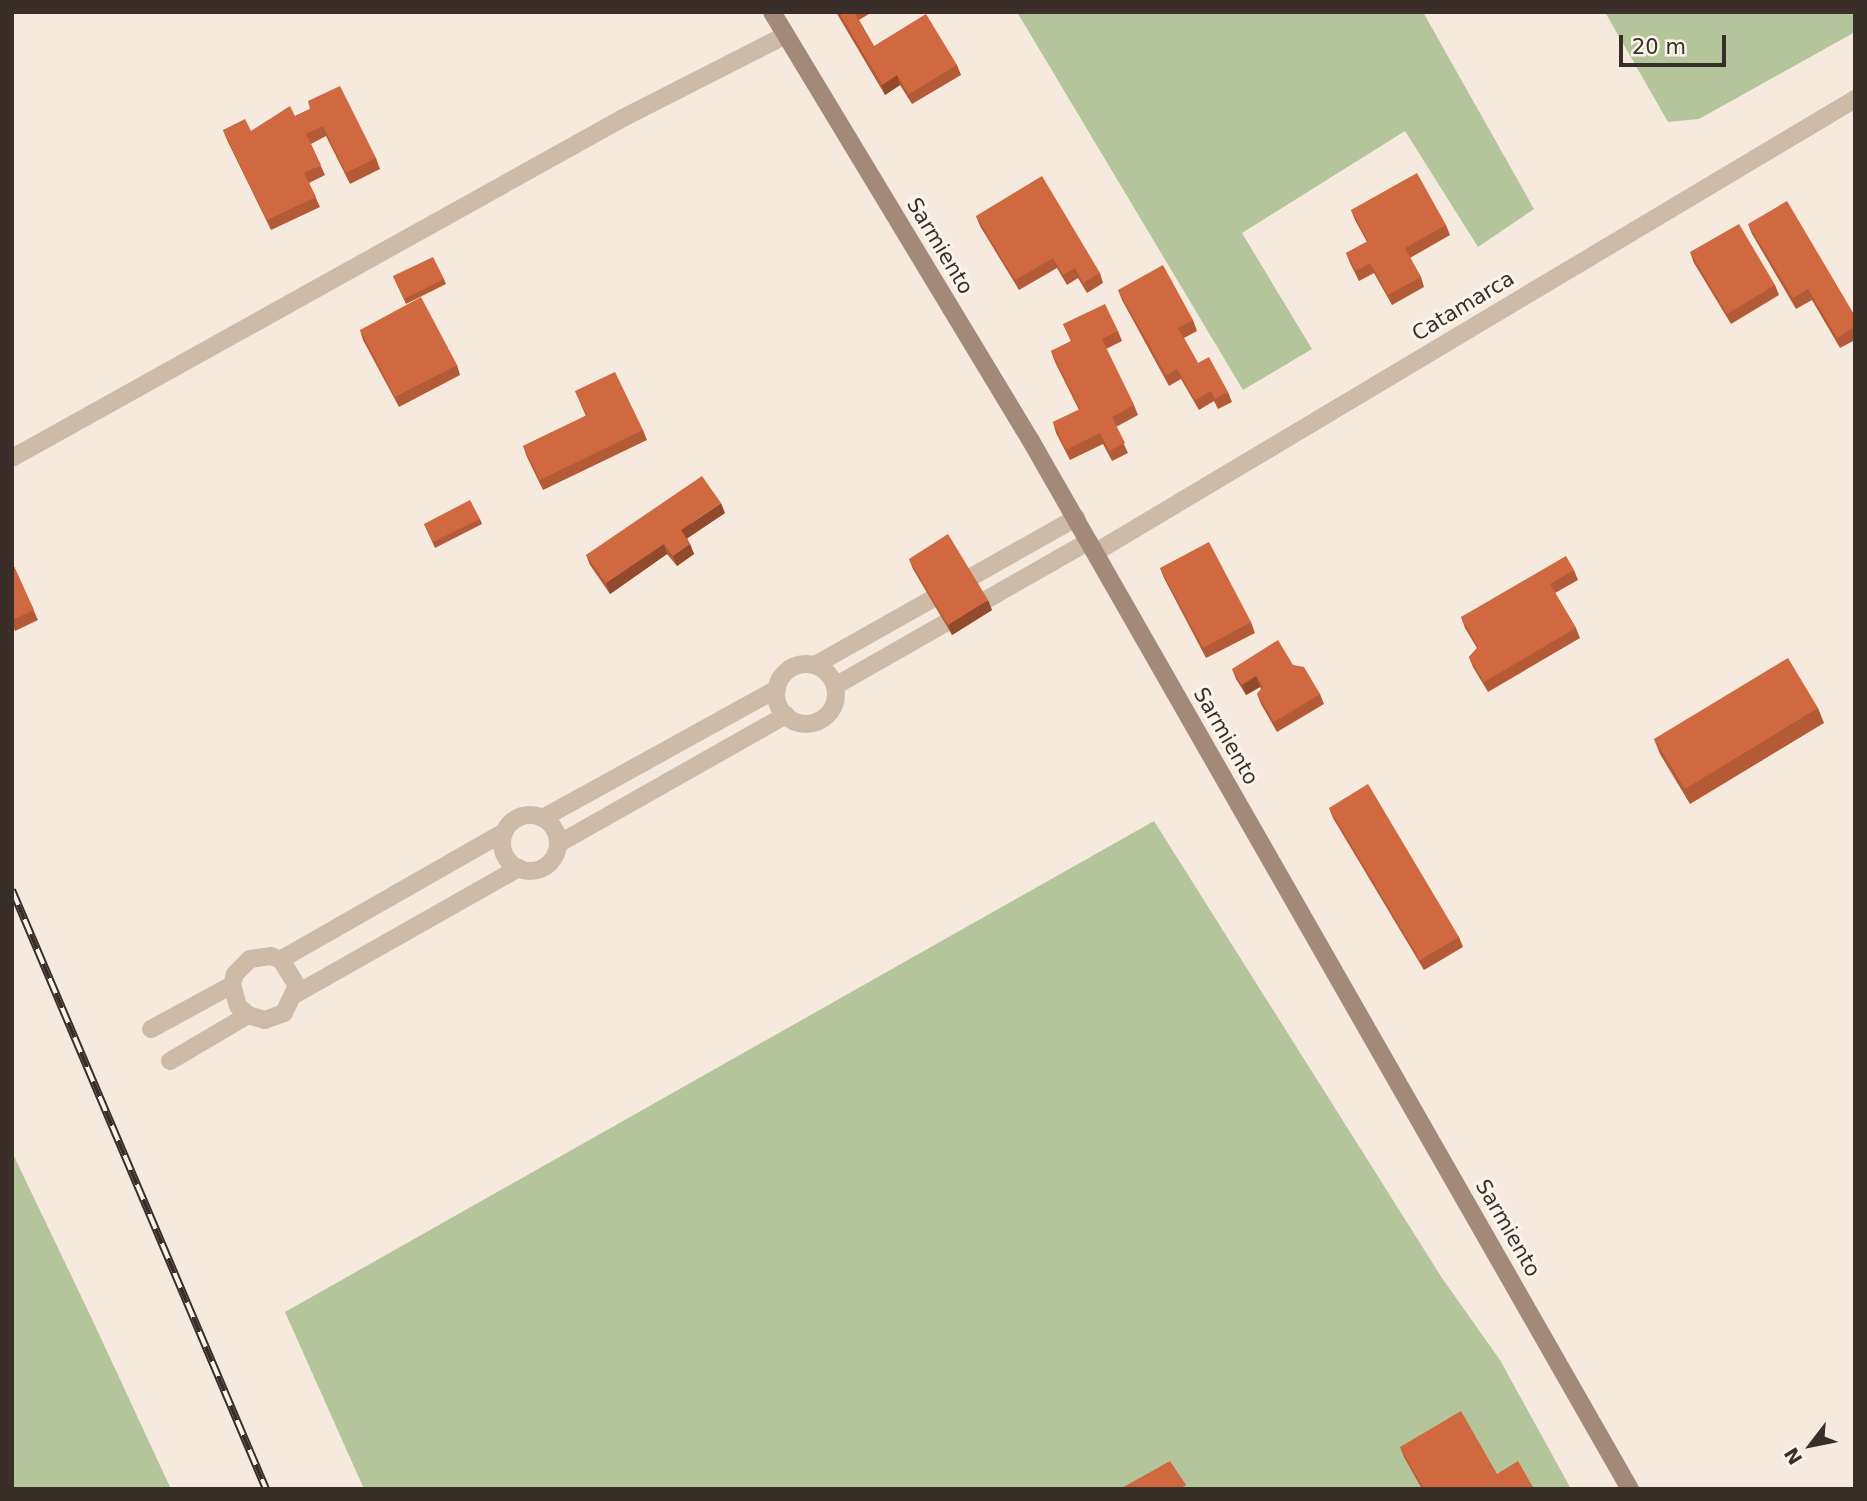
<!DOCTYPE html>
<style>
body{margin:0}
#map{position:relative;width:1867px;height:1501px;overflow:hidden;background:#f5eadd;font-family:"DejaVu Sans",sans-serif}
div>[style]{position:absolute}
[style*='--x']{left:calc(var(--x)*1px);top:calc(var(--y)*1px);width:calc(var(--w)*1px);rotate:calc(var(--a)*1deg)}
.green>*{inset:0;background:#b5c59b}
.minor>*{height:18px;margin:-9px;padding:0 9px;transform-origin:9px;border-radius:9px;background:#cebba7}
.minor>.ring{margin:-9px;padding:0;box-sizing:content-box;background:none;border:18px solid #cebba7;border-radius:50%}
.secondary>*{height:18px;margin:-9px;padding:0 9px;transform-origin:9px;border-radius:9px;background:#a28978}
.rail>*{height:8px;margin-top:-4px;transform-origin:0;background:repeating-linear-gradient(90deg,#fbf4ea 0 16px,#3a2f28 0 32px);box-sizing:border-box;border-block:2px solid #3a2f28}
.wall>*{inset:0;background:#b35a36}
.shaded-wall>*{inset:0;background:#924a2c}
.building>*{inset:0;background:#d0693f}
span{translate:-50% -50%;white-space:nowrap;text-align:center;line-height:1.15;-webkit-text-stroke:6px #fbf4ea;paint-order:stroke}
.street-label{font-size:21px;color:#3a2f28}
.frame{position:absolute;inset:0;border:14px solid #3a2f28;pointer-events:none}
.north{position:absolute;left:1776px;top:1410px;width:70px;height:70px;-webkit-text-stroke:5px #fbf4ea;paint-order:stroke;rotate:238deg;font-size:19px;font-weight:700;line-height:28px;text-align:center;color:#3a2f28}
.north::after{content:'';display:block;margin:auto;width:24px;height:32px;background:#3a2f28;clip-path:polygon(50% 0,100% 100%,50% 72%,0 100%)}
.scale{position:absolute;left:1619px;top:35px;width:107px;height:32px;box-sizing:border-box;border:4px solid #3a2f28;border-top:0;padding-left:9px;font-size:21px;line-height:24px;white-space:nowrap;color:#3a2f28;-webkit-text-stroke:5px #fbf4ea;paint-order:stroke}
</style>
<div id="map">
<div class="green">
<div style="clip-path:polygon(1017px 12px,1423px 12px,1534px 209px,1478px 247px,1405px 131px,1242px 233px,1312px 349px,1243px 390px)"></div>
<div style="clip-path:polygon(1605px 12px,1855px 12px,1855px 32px,1699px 119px,1668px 122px)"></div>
<div style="clip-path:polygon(1154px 821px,1442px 1278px,1500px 1360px,1571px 1489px,364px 1489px,285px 1312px)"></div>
<div style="clip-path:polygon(12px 1152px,91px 1317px,171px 1489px,12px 1489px)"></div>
</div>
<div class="minor">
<div style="--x:12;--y:458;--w:699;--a:-29.09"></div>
<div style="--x:623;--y:118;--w:183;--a:-27"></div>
<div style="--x:1096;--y:552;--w:884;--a:-30.83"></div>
<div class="ring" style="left:776px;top:664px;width:42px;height:42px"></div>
<div style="--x:815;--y:665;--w:300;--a:-29.4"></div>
<div style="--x:835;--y:686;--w:292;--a:-29.7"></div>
<div class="ring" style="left:502px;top:815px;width:38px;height:38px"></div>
<div style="--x:543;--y:818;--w:267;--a:-28.9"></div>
<div style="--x:558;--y:844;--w:262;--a:-29.5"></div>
<div style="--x:280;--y:960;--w:258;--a:-29.7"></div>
<div style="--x:296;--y:994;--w:256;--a:-29.5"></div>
<div style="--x:151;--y:1029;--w:92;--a:-28.5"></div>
<div style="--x:232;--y:985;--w:11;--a:-75"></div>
<div style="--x:235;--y:974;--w:21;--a:-45"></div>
<div style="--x:250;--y:959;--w:21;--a:-8"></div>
<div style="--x:271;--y:956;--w:11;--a:22"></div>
<div style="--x:281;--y:960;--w:31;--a:58"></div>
<div style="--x:297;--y:986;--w:30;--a:116"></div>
<div style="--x:284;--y:1013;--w:20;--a:160"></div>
<div style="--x:265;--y:1020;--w:18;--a:-164"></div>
<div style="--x:248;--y:1015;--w:13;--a:-138"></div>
<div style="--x:238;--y:1006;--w:22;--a:-106"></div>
<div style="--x:170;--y:1061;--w:91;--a:-30.5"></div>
</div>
<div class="secondary">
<div style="--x:772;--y:12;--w:501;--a:58.88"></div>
<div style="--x:1031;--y:441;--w:1207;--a:60.25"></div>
</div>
<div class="rail">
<div style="--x:12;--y:890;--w:651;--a:67.02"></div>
</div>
<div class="wall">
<div style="clip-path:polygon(836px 12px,872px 12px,859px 20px,874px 46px,957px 65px,961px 75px,912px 104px,900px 85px,885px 95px)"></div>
<div style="clip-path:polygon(310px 109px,376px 158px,380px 169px,350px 184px,326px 136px,311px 144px,325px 175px,309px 183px,320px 207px,271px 230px,227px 140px,223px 130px,251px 131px,295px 116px)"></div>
<div style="clip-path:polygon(1351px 210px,1446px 225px,1450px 235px,1410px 258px,1421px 277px,1424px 287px,1392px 305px,1374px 273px,1359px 281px,1350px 263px,1346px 253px,1367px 242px,1355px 220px)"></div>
<div style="clip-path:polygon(976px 216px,1100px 273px,1103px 283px,1087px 293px,1078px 278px,1067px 285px,1057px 268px,1019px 290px,980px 226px)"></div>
<div style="clip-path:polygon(1748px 224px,1855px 316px,1855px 340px,1840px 348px,1812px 300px,1796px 309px,1752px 234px)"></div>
<div style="clip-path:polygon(1690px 252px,1775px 285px,1779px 295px,1731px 324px,1694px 263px)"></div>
<div style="clip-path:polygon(393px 276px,444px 279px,446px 284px,406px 304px)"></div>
<div style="clip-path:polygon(1118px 290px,1193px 320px,1197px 331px,1184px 338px,1198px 363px,1228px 392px,1232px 402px,1218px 409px,1214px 401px,1199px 410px,1181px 379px,1169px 386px,1122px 300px)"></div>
<div style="clip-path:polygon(1063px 324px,1118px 331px,1122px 341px,1106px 349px,1134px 405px,1138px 415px,1116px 427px,1128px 453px,1112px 461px,1103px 444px,1070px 460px,1056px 433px,1053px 422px,1079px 410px,1055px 362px,1051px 351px,1071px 341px)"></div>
<div style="clip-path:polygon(360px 330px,457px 365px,460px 375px,399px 407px,363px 340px)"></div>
<div style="clip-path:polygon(575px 391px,643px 430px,647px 440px,543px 490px,527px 457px,523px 446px,586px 416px)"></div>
<div style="clip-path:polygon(725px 513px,687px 538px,690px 544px,694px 554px,677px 566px,667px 554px,610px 594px,590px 565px,586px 555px)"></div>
<div style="clip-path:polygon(480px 519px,482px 524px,435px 548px,424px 524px)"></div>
<div style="clip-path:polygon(909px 559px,992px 610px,952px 635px,913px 569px)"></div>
<div style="clip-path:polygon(12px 562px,38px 620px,15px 631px,12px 624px)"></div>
<div style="clip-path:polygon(1160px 568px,1251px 622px,1255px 633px,1206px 658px,1164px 578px)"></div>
<div style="clip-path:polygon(1574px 570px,1578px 580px,1555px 593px,1576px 628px,1580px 638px,1488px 692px,1473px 667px,1469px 657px,1477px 648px,1465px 628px,1461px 617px)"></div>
<div style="clip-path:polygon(1293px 665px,1320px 694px,1324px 704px,1277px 732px,1261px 704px,1257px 694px,1261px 689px,1260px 687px,1246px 695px,1236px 679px,1232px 669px)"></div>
<div style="clip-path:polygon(1818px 708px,1824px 723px,1690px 804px,1660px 754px,1654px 739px)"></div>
<div style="clip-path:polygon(1329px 808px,1459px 937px,1463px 947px,1424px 970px,1333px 818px)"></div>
<div style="clip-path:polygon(1400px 1447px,1497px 1474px,1534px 1489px,1422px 1489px,1404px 1457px)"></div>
</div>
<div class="shaded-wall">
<div style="clip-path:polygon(897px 75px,900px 85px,885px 95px,882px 85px)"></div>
<div style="clip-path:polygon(721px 503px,725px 513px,685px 540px,681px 530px)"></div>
<div style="clip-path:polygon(664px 544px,667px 554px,610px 594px,606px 583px)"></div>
<div style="clip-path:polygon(690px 544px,694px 554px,677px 566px,673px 556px)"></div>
<div style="clip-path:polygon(988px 600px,992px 610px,952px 635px,948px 625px)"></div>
<div style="clip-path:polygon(1256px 676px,1260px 687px,1246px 695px,1242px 685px)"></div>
</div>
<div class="building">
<div style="clip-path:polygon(839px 12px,854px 12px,874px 46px,926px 14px,957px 65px,909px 94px,897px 75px,882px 85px)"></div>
<div style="clip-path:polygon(340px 86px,376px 158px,346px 173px,323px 126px,306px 134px,321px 165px,304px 173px,316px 197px,267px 220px,223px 130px,245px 119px,251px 131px,290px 106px,295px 116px,310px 109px,308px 101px)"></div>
<div style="clip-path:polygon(1417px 173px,1446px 225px,1405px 248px,1421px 277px,1388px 295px,1370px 263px,1356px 271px,1346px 253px,1368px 241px,1351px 210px)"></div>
<div style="clip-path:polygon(1042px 176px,1100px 273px,1083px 283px,1075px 268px,1063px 275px,1053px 258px,1015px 280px,976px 216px)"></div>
<div style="clip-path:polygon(1787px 201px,1855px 316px,1855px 327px,1837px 338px,1808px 289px,1793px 298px,1748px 224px)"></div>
<div style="clip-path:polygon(1739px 224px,1775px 285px,1727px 314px,1690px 252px)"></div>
<div style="clip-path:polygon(433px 257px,444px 279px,404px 299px,393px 276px)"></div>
<div style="clip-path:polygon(1163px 265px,1193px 320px,1178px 328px,1198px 363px,1209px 357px,1228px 392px,1215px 399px,1211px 391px,1195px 400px,1177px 369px,1166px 375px,1118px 290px)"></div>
<div style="clip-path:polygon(421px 297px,457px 365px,395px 397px,360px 330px)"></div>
<div style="clip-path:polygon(1105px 304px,1118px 331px,1102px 339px,1134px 405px,1112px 417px,1125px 443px,1109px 451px,1100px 433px,1066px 450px,1053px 422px,1080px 409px,1051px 351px,1072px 341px,1063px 324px)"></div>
<div style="clip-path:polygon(615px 372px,643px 430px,540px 480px,523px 446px,587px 415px,575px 391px)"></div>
<div style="clip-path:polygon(702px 476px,721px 503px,681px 530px,690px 544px,673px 556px,664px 544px,606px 583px,586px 555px)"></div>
<div style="clip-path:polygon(470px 500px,480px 519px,433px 542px,424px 524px)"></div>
<div style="clip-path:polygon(948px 534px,988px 600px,948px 625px,909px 559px)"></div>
<div style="clip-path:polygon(1209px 542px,1251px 622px,1203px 648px,1160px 568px)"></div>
<div style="clip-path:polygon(1566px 556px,1574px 570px,1550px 584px,1576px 628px,1484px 682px,1469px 657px,1478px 647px,1461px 617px)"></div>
<div style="clip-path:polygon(12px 562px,34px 610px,12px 620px)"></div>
<div style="clip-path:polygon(1278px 640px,1293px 665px,1304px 667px,1320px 694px,1274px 722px,1257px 694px,1263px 687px,1256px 676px,1242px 685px,1232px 669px)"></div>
<div style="clip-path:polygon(1788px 658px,1818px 708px,1685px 789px,1654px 739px)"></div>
<div style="clip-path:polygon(1368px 784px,1459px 937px,1420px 960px,1329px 808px)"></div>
<div style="clip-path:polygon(1461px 1411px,1497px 1474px,1518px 1461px,1534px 1489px,1424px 1489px,1400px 1447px)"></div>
<div style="clip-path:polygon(1170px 1461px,1186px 1485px,1180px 1489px,1120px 1489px)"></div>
</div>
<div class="street-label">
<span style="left:940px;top:246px;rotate:59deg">Sarmiento</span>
<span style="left:1463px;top:306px;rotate:-31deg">Catamarca</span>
<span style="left:1226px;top:736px;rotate:60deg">Sarmiento</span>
<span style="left:1508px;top:1228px;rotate:60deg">Sarmiento</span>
</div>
<div class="frame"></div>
<div class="north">N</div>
<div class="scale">20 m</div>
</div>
